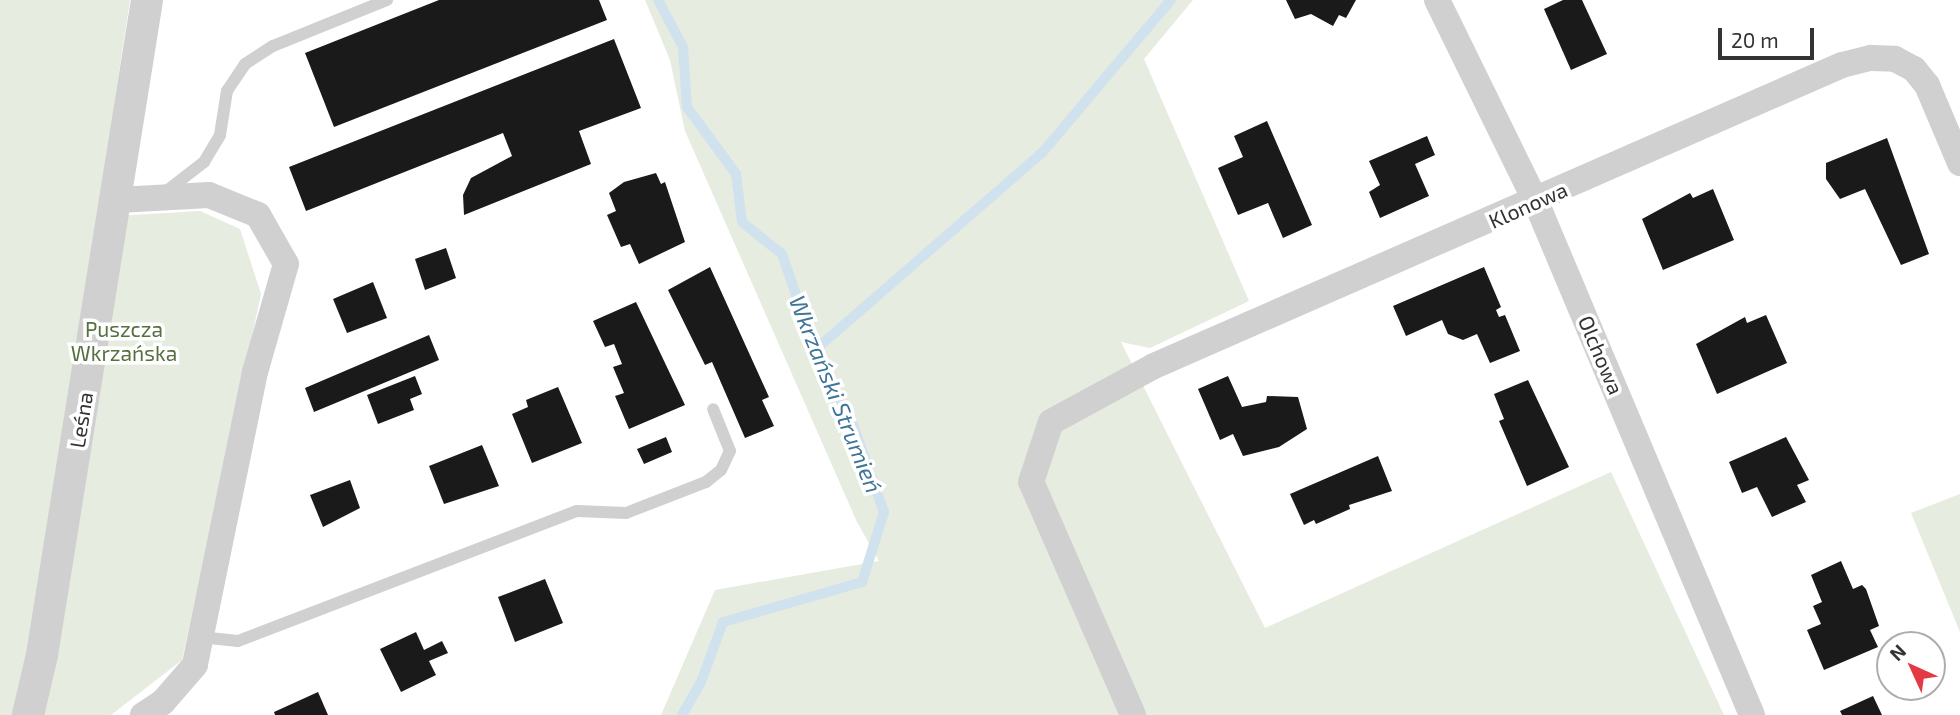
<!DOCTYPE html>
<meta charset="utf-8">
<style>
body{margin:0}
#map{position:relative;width:1960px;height:715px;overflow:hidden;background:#fff;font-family:"Exo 2",sans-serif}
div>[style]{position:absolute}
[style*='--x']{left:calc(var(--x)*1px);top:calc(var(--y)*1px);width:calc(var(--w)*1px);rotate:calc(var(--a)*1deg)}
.green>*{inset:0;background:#e6ecdf}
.stream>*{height:10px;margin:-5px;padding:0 5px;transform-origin:5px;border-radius:5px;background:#cfe2ee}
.building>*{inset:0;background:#1a1a1a}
.service>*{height:12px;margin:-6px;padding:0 6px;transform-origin:6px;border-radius:6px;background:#d0d0d0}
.minor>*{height:26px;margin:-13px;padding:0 13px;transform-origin:13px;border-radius:13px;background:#d0d0d0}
.tertiary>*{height:32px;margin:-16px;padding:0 16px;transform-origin:16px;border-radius:16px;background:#d0d0d0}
span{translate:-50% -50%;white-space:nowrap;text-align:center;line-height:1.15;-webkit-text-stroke:7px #fff;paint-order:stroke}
.street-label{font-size:21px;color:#333}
.park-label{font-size:21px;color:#56703f}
.water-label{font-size:23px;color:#3f7597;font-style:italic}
.north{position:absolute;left:1876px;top:631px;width:70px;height:70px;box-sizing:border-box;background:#fff;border:2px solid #adadad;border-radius:50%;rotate:315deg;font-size:19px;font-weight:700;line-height:28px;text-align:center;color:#333}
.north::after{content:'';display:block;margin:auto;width:24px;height:32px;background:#e63946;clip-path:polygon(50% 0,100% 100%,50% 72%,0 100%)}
.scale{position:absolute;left:1718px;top:28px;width:96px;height:32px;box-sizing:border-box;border:4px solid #333;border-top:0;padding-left:9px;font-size:21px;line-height:24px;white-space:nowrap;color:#333;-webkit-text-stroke:5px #fff;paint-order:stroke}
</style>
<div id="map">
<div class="green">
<div style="clip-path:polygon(0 0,130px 0,97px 217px,200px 211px,240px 229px,261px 294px,182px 660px,111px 715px,0 715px)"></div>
<div style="clip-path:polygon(645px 0,1193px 0,1144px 59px,1249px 301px,1150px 348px,1121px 342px,1265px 628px,1611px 472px,1724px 715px,661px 715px,715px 590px,879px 561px,857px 522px,685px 131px,670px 60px)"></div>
<div style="clip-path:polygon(1960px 494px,1960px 632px,1911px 513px)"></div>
</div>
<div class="stream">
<div style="--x:658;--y:0;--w:53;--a:62"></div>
<div style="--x:683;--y:47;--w:60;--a:86.2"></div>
<div style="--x:687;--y:107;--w:83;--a:53.8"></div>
<div style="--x:736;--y:174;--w:48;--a:82.9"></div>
<div style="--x:742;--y:222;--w:51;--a:38.7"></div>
<div style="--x:782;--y:254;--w:102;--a:71"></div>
<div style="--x:815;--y:350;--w:78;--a:62.4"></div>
<div style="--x:851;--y:419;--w:99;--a:70.5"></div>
<div style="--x:884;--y:512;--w:73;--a:107.4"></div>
<div style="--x:862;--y:582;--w:145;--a:163.9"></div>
<div style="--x:723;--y:622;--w:64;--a:110.1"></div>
<div style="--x:701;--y:682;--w:38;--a:120"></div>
<div style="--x:815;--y:350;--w:301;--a:-41"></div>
<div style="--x:1042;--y:153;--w:200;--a:-49.9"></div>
</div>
<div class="building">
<div style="clip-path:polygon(439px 0,599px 0,607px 20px,334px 127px,305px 53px)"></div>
<div style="clip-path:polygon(1286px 0,1356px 0,1346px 18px,1339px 15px,1333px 26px,1311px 14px,1295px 19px)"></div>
<div style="clip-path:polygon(1563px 0,1582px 0,1607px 54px,1571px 70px,1544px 9px)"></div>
<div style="clip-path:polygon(614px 39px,641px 108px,579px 131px,591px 164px,464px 215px,463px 195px,471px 178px,512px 156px,503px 133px,306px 211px,289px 167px)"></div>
<div style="clip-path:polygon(1267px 121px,1312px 225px,1283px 238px,1268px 203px,1238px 215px,1218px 168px,1243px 157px,1234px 136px)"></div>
<div style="clip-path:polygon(1427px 136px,1435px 155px,1415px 164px,1429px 196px,1380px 218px,1369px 192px,1380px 185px,1369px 161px)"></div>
<div style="clip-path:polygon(1887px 138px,1929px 254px,1901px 265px,1865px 189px,1840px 199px,1826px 179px,1826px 163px)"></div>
<div style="clip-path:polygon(656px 173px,661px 184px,665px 182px,685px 242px,639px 264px,630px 244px,621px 247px,607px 215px,616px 211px,609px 193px,624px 182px)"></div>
<div style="clip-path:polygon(1713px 189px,1734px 240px,1663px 270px,1642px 219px,1690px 193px,1693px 198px)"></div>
<div style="clip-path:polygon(446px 248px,456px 278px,425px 290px,415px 259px)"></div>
<div style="clip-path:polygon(710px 267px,769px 397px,762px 400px,774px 426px,745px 438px,712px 362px,705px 365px,668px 290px)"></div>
<div style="clip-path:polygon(1484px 267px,1501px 307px,1496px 310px,1499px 317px,1505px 315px,1520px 351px,1490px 363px,1477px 334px,1463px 340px,1448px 334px,1442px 320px,1406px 336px,1393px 306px)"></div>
<div style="clip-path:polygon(373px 282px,387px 318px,347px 333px,333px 299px)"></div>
<div style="clip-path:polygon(636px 302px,685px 405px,629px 429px,615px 396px,624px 393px,613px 367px,622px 364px,614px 344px,605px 347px,593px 321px)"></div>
<div style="clip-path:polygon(1766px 315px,1787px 363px,1717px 394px,1696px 344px,1745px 317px,1747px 323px)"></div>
<div style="clip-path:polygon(429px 335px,439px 360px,314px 412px,305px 388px)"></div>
<div style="clip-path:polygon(415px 376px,422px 394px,410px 399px,414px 410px,378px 424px,367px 395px)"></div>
<div style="clip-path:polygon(1228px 376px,1242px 407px,1266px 402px,1267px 396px,1298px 397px,1307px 429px,1279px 447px,1243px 456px,1233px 434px,1220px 440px,1198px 389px)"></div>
<div style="clip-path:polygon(1528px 380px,1569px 467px,1527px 486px,1499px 421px,1504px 419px,1494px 394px)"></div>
<div style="clip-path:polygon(558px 387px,582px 443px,532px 463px,512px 414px,528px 407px,526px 400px)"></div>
<div style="clip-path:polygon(666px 437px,672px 452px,644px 464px,637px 449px)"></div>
<div style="clip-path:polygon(1786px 437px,1809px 480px,1797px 485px,1806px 502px,1772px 517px,1757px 487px,1742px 493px,1729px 462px)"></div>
<div style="clip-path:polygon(482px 445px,499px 486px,444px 504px,429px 466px)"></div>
<div style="clip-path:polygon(1378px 456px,1392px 491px,1349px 505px,1350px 509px,1316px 524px,1314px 520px,1304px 525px,1290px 494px)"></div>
<div style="clip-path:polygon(350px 480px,360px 508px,323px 527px,310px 495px)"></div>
<div style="clip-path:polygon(1841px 561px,1853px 589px,1862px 585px,1866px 589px,1879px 626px,1870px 630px,1878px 647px,1824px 670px,1807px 630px,1821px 624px,1813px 606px,1822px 602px,1811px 575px)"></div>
<div style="clip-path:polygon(545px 579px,563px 623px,515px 642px,498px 597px)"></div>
<div style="clip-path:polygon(416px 632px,424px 650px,442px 641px,448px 653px,429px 661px,436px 675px,401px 692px,380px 649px)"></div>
<div style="clip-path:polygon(318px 692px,328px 715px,275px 715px,274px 712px)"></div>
<div style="clip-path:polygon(1873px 696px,1882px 715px,1842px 715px,1840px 711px)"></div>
</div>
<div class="service">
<div style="--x:164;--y:193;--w:51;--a:-37.8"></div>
<div style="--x:204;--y:162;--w:31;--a:-59"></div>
<div style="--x:220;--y:135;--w:45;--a:-81"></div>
<div style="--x:227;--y:91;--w:32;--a:-56"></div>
<div style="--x:245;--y:64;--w:33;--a:-33"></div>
<div style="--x:273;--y:46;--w:123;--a:-22"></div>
<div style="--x:200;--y:637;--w:38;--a:6"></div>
<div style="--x:238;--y:641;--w:363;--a:-21"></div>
<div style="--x:577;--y:511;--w:49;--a:2.3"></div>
<div style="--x:626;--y:513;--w:86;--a:-21.2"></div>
<div style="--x:706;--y:482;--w:19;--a:-39"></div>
<div style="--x:721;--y:470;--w:21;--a:-65"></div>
<div style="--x:730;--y:451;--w:45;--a:-112"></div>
</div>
<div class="minor">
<div style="--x:1437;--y:0;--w:225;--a:63.9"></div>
<div style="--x:1536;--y:202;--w:557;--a:67.17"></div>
<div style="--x:118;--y:200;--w:91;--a:-3.1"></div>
<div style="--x:209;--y:195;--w:53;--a:22.2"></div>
<div style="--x:258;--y:215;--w:56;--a:60.3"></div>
<div style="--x:286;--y:264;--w:112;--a:106"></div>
<div style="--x:255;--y:372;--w:299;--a:101.6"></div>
<div style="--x:195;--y:665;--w:49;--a:130.9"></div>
<div style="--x:163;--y:702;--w:24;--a:147"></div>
<div style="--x:1133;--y:715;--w:254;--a:-113.6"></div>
<div style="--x:1031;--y:482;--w:63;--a:-71.6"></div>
<div style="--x:1051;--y:422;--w:117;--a:-28.5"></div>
<div style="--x:1154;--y:366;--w:751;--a:-23.63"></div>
<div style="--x:1842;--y:65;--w:30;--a:-14"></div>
<div style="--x:1871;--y:58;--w:24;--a:2"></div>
<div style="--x:1895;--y:59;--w:21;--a:28"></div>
<div style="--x:1914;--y:69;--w:21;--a:51"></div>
<div style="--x:1927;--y:85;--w:85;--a:67.1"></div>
</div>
<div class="tertiary">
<div style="--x:28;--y:715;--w:62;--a:-76.9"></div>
<div style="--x:42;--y:655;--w:663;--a:-80.89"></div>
</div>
<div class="street-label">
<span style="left:1528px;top:205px;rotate:-24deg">Klonowa</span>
<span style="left:1601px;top:355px;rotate:67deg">Olchowa</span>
<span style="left:81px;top:420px;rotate:-81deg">Leśna</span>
</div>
<div class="park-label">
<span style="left:124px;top:341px">Puszcza<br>Wkrzańska</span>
</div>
<div class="water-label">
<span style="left:836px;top:394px;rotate:68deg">Wkrzański Strumień</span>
</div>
<div class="north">N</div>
<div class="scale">20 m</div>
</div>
